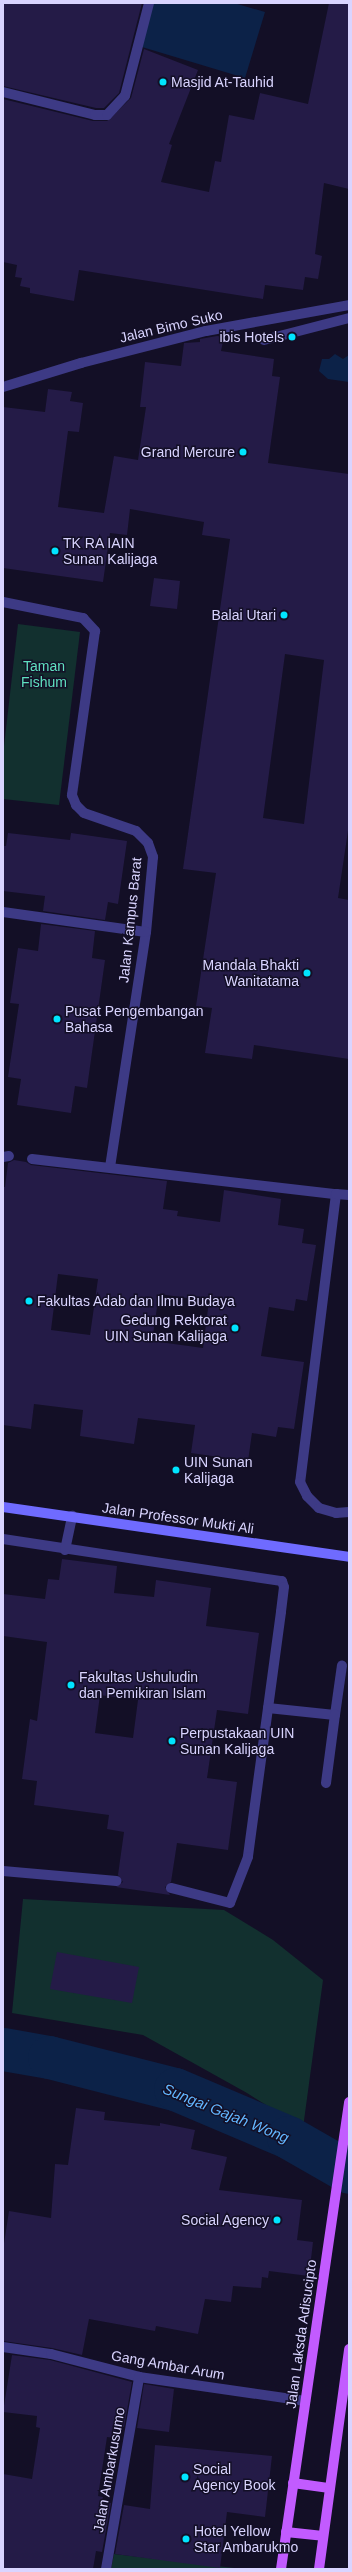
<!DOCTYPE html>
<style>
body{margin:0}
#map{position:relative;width:352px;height:2572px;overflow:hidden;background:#130f26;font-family:Helvetica,sans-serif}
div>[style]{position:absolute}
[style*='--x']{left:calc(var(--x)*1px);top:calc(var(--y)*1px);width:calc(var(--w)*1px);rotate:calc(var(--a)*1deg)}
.green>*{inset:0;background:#12302f}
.water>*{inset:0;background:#0c2248}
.river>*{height:43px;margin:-21.5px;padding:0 21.5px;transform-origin:21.5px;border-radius:21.5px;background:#0c2248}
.building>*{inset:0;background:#241b47}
.service>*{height:10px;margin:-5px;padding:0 5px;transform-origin:5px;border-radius:5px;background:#3d3a85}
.minor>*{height:10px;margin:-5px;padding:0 5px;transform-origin:5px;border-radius:5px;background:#3d3a85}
.secondary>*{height:10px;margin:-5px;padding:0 5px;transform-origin:5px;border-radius:5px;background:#6f6bff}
.primary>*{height:10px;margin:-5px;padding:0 5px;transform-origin:5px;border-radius:5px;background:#c25bff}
.dots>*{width:11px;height:11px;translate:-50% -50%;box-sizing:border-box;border:2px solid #130f26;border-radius:50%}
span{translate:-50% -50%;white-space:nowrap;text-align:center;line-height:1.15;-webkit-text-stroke:3px #130f26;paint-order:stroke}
.poi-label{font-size:14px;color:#d9d4ff}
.left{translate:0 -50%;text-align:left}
.right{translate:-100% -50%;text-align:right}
.street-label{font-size:14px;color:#d9d4ff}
.park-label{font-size:14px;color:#5fe0c0}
.water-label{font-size:15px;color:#62b6ff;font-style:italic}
.frame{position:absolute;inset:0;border:4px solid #d9d4ff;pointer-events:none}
</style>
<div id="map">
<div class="green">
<div style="clip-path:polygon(18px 624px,80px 632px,59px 805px,3px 799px,3px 755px)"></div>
<div style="clip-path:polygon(23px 1899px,224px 1910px,273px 1940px,323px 1980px,303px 2128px,247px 2093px,143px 2035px,12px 2013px)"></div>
<div style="clip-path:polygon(114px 2554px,243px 2569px,111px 2569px)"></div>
</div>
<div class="water">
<div style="clip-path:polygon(151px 3px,234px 3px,265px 12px,245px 78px,142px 47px)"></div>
<div style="clip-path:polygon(335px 354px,343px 359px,349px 355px,349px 382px,328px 379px,319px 371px,322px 359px,329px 359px)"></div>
</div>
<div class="river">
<div style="--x:3;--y:2049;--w:47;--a:9.9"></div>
<div style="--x:49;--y:2057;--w:130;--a:14.3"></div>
<div style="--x:175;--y:2089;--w:123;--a:23"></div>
<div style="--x:288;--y:2137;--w:70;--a:29.8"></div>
</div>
<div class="building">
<div style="clip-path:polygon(3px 3px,142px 3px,119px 93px,104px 108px,96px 108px,3px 86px)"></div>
<div style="clip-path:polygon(329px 3px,349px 3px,349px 189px,324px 183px,315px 254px,322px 256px,318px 279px,305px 277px,303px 290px,265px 285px,263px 299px,79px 270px,74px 301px,30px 293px,30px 288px,20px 286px,22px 278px,15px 277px,17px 265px,3px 262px,3px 99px,93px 121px,107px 121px,131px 98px,144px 49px,198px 70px,169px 144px,172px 145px,161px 182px,209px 192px,215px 161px,221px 162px,229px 115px,254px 120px,260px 93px,308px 104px)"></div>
<div style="clip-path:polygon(evenodd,217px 336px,224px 337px,221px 351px,274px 359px,272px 376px,280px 377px,268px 463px,349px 474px,349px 824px,338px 898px,349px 900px,349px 1059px,254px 1045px,252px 1059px,205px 1053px,212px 1008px,196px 1006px,216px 873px,183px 869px,230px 539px,202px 535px,204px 522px,130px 509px,127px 535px,110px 533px,103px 582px,3px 568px,3px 407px,45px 412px,48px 389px,72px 392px,70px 401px,83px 403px,79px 432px,68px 431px,58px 507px,104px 513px,114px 456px,138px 460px,146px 407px,140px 407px,145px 362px,181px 366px,184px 343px,200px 342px,200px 339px,217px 336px,285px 654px,324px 660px,304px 824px,263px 818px,285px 654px)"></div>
<div style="clip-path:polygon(154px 578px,180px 581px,177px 609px,150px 606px)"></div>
<div style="clip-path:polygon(8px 833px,70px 840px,71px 833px,127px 841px,118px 904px,108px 902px,105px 920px,43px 911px,45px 896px,3px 891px,3px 846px,6px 846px)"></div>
<div style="clip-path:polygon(41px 924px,95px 931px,92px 958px,105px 960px,87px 1088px,75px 1086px,71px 1113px,17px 1105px,21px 1079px,8px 1077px,19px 1004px,10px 1003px,18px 948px,38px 951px)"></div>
<div style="clip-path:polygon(evenodd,14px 1160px,26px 1162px,31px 1165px,167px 1181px,163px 1209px,178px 1211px,177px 1216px,220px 1222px,224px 1190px,281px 1199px,278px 1225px,304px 1229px,302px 1243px,316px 1245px,307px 1301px,296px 1299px,294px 1311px,269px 1307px,261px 1356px,304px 1362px,294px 1429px,278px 1427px,276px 1437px,252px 1433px,248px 1461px,191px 1453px,195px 1425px,138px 1418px,134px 1444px,80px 1436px,83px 1410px,34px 1404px,31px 1429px,3px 1425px,3px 1187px,5px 1187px,8px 1163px,14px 1160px,58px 1274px,98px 1279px,90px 1335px,51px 1330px,58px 1274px,14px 1160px,159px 1294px,209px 1301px,203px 1348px,152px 1341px,159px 1294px)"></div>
<div style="clip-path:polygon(evenodd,62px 1559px,117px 1566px,114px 1593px,154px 1597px,156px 1580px,211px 1588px,206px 1626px,259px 1633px,248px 1714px,217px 1710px,207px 1778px,237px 1782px,228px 1850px,177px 1843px,171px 1882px,165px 1887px,170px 1895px,116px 1887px,123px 1882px,118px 1875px,124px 1832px,107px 1829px,109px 1815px,34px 1805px,37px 1781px,22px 1779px,30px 1719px,37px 1721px,47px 1642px,3px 1636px,3px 1594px,45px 1599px,48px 1579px,59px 1580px,62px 1559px,100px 1695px,138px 1700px,133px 1738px,95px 1733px,100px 1695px)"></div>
<div style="clip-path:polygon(57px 1952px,139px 1967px,132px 2003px,50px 1989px)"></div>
<div style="clip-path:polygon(76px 2108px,105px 2112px,104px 2120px,160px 2126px,160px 2123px,195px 2130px,191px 2149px,227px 2157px,219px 2190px,302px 2200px,297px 2240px,313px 2242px,309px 2276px,269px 2271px,268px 2278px,262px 2277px,261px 2288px,233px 2286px,231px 2302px,205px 2299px,198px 2334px,156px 2326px,155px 2331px,89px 2319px,82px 2355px,52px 2348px,3px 2341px,3px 2250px,9px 2211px,51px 2218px,55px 2164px,68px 2165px)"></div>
<div style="clip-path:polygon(12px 2355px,50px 2360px,132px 2382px,124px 2427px,116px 2426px,115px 2438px,107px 2437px,98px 2496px,103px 2497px,102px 2502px,111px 2503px,102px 2552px,96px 2551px,93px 2569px,3px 2569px,3px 2474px,32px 2479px,40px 2428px,36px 2427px,37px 2416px,3px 2412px)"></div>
<div style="clip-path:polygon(144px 2384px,174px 2389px,169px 2432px,137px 2428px)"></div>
<div style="clip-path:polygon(155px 2445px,272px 2456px,265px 2517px,227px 2512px,220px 2568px,115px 2554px,124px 2505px,150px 2509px)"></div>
</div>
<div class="service">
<div style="--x:264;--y:340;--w:88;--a:-14.5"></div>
<div style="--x:3;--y:602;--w:82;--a:11.3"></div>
<div style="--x:83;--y:618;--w:18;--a:47"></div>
<div style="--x:95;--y:631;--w:166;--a:98"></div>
<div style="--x:72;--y:795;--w:11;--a:68"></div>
<div style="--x:76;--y:805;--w:11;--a:45"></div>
<div style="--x:84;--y:813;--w:55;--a:19.1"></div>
<div style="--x:136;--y:831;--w:17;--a:45"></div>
<div style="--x:148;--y:843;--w:15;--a:70"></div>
<div style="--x:153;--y:857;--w:75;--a:95.3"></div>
<div style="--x:146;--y:932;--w:237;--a:98.7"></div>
<div style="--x:3;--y:912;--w:144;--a:8"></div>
<div style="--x:3;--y:1157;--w:6;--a:-9"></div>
<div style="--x:32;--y:1159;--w:306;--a:6.6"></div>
<div style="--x:336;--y:1194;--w:290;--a:97.1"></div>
<div style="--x:300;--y:1482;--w:16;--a:63"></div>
<div style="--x:307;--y:1496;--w:17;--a:45"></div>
<div style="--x:319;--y:1508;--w:18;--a:16"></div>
<div style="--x:336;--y:1513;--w:13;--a:-4"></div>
<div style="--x:336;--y:1194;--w:13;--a:4"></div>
<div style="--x:3;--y:1539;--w:282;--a:8.6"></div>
<div style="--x:282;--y:1581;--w:6;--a:72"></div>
<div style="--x:284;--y:1587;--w:25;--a:97"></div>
<div style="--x:281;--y:1612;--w:247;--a:97.7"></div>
<div style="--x:248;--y:1857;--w:49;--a:111.4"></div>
<div style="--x:230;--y:1903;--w:61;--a:-165.7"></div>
<div style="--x:65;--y:1550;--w:35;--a:-78"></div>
<div style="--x:268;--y:1708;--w:67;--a:6"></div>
<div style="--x:335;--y:1715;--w:50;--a:-82"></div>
<div style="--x:326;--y:1783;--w:69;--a:-82.5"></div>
<div style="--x:3;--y:1871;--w:114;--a:5"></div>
</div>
<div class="minor">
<div style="--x:3;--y:92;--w:95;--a:14"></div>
<div style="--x:95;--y:115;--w:12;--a:0"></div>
<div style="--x:107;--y:115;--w:26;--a:-47"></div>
<div style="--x:125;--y:96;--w:96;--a:-75.5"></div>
<div style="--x:3;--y:387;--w:82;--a:-17.1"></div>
<div style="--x:81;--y:363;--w:129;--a:-14.4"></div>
<div style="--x:206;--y:331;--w:145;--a:-10.3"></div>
<div style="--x:3;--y:2347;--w:49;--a:8.3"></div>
<div style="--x:51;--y:2354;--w:91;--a:14.6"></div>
<div style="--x:139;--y:2377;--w:168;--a:8.2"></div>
<div style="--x:106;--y:2569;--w:195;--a:-80.2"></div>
</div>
<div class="secondary">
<div style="--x:3;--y:1507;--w:350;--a:8.2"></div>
</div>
<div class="primary">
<div style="--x:293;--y:2483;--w:37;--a:8"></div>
<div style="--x:286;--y:2532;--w:37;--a:6"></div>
<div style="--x:281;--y:2569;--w:472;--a:-81.7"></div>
<div style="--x:319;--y:2569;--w:222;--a:-82.2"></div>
</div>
<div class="dots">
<div style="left:163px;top:82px;background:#00e5ff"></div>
<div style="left:292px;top:337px;background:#00e5ff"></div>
<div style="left:243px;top:452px;background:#00e5ff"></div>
<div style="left:55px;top:551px;background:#00e5ff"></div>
<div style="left:284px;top:615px;background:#00e5ff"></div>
<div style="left:307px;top:973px;background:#00e5ff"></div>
<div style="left:57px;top:1019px;background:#00e5ff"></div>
<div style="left:29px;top:1301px;background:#00e5ff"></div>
<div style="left:235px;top:1328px;background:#00e5ff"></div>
<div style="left:176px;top:1470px;background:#00e5ff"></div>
<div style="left:71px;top:1685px;background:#00e5ff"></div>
<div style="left:172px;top:1741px;background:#00e5ff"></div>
<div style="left:277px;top:2220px;background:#00e5ff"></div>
<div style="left:185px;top:2477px;background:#00e5ff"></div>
<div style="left:186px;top:2539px;background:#00e5ff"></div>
</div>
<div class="poi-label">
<span class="left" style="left:171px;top:82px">Masjid At-Tauhid</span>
<span class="right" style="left:284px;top:337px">ibis Hotels</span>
<span class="right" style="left:235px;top:452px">Grand Mercure</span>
<span class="left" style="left:63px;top:551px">TK RA IAIN<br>Sunan Kalijaga</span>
<span class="right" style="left:276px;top:615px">Balai Utari</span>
<span class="right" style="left:299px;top:973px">Mandala Bhakti<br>Wanitatama</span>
<span class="left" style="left:65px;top:1019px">Pusat Pengembangan<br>Bahasa</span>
<span class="left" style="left:37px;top:1301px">Fakultas Adab dan Ilmu Budaya</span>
<span class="right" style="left:227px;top:1328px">Gedung Rektorat<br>UIN Sunan Kalijaga</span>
<span class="left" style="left:184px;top:1470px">UIN Sunan<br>Kalijaga</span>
<span class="left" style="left:79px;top:1685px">Fakultas Ushuludin<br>dan Pemikiran Islam</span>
<span class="left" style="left:180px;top:1741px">Perpustakaan UIN<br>Sunan Kalijaga</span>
<span class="right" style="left:269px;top:2220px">Social Agency</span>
<span class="left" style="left:193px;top:2477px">Social<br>Agency Book</span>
<span class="left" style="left:194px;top:2539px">Hotel Yellow<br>Star Ambarukmo</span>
</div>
<div class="street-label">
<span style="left:171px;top:326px;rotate:-13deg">Jalan Bimo Suko</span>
<span style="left:130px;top:920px;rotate:-84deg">Jalan Kampus Barat</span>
<span style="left:178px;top:1518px;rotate:8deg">Jalan Professor Mukti Ali</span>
<span style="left:301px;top:2334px;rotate:-82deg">Jalan Laksda Adisucipto</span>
<span style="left:168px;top:2365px;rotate:10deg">Gang Ambar Arum</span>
<span style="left:109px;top:2470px;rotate:-80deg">Jalan Ambarkusumo</span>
</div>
<div class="park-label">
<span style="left:44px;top:674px">Taman<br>Fishum</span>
</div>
<div class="water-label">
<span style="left:226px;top:2113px;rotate:22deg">Sungai Gajah Wong</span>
</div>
<div class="frame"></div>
</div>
